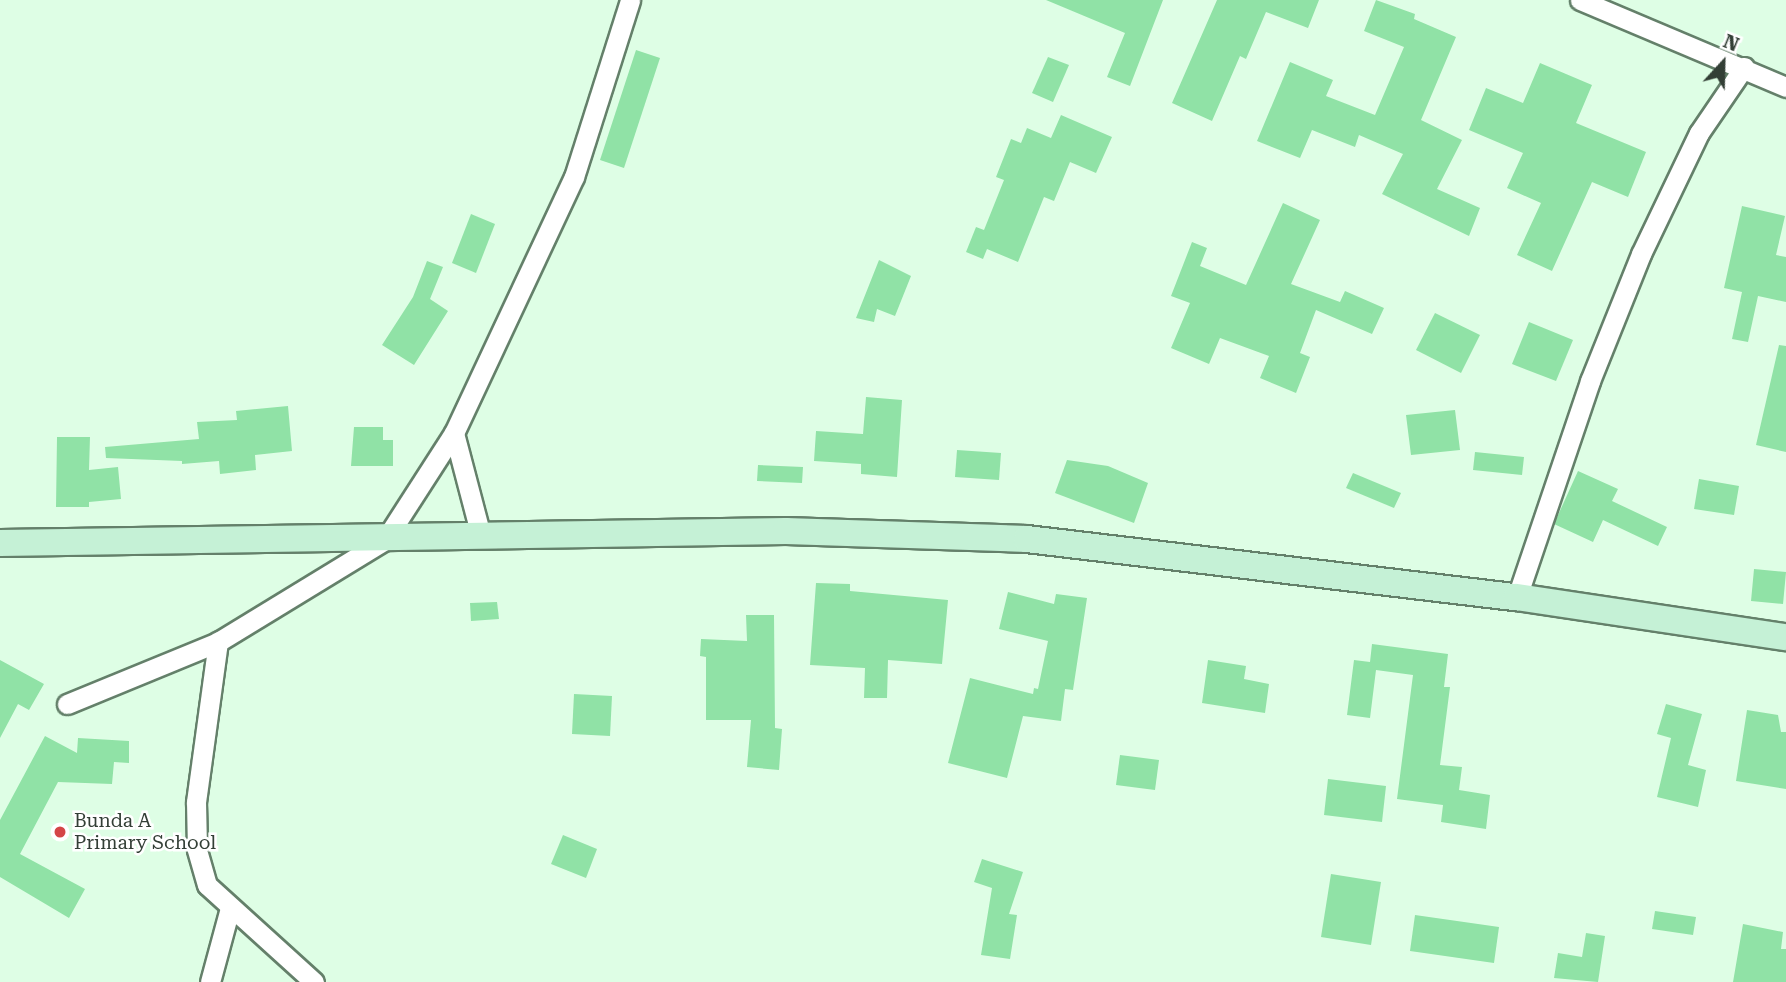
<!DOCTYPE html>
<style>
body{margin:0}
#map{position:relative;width:1786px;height:982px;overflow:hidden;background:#defee5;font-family:"Roboto Serif",serif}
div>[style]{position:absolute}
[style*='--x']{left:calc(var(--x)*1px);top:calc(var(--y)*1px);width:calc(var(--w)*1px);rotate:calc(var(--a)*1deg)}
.building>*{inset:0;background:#90e2a6}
.roads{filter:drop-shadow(2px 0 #64806a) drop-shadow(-2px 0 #64806a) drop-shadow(0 2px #64806a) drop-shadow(0 -2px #64806a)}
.street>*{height:19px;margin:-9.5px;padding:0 9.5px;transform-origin:9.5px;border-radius:9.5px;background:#fff}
.secondary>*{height:26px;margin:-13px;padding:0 13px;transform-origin:13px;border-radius:13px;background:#c5f1d6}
.dots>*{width:19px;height:19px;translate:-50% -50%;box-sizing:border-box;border:4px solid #fff;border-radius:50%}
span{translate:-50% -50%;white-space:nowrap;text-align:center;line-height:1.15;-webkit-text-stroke:5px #fff;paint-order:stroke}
.poi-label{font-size:19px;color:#333f36}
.left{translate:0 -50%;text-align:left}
.north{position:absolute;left:1688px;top:28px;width:70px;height:70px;-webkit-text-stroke:5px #fff;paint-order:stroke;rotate:22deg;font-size:19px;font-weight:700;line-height:28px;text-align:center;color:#333f36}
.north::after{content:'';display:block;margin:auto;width:24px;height:32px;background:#333f36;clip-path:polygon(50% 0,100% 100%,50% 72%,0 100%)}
</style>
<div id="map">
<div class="building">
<div style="clip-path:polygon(1046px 0,1163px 0,1130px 86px,1107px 77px,1125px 33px)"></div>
<div style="clip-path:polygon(1217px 0,1319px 0,1308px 28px,1266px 12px,1246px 59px,1240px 56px,1212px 121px,1172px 103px)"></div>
<div style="clip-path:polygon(1376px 0,1415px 14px,1414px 19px,1456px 37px,1421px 120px,1462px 140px,1437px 189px,1480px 208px,1469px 236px,1382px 194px,1403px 154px,1359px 135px,1355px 147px,1312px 130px,1300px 158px,1257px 141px,1290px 62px,1333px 80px,1326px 96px,1375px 115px,1404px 47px,1364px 31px)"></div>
<div style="clip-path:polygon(636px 50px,660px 58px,624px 168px,600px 160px)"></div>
<div style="clip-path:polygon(1048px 57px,1069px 65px,1053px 102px,1032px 93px)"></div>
<div style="clip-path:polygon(1540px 63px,1592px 85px,1576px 123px,1646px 152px,1628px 197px,1592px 182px,1552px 271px,1517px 255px,1541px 203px,1507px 188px,1523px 153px,1469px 130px,1486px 88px,1523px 103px)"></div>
<div style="clip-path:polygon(1061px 115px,1112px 137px,1096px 173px,1070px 162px,1054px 201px,1044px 197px,1018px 262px,987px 249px,983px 259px,966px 252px,976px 227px,984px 230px,1004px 180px,996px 177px,1011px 139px,1021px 143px,1027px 128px,1051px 138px)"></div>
<div style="clip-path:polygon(1283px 203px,1320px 220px,1291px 284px,1340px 302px,1345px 291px,1384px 308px,1372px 334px,1316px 310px,1300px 353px,1310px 357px,1296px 393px,1260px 378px,1269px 356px,1220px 338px,1209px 364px,1171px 348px,1190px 303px,1171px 296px,1192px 242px,1207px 248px,1200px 266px,1246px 285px)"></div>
<div style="clip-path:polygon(1742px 206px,1785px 216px,1776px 255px,1786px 257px,1786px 302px,1758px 296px,1748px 342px,1732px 339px,1742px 292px,1724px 288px)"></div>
<div style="clip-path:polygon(471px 214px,495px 224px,476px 273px,452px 263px)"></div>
<div style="clip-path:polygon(879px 260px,911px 276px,895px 316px,877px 309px,874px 322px,856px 318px)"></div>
<div style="clip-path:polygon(427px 261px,443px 267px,430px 299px,448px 311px,414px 365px,382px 345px,413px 297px)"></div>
<div style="clip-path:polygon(1435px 313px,1480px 335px,1461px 373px,1416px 350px)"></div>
<div style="clip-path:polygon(1529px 322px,1573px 340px,1556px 381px,1512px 364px)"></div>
<div style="clip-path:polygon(1779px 345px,1786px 346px,1786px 452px,1756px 445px)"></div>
<div style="clip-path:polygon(866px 397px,902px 400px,897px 477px,861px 474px,861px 464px,814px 461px,816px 431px,863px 434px)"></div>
<div style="clip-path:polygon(288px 406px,292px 451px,255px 455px,256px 470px,220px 474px,219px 461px,182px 464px,182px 461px,106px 458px,105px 447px,199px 439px,197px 422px,237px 420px,236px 411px)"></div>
<div style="clip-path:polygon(1455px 410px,1460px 450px,1411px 455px,1406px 415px)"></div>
<div style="clip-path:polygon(354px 427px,383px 427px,383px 440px,393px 440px,393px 466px,351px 466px)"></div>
<div style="clip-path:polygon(57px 437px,90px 437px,89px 470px,118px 467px,121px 499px,89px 502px,89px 507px,56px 507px)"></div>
<div style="clip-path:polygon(957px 450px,1001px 453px,999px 480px,955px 477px)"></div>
<div style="clip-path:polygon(1475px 452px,1524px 457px,1522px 475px,1473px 470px)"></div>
<div style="clip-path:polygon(1067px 460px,1108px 466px,1148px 483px,1134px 523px,1055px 493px)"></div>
<div style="clip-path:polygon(758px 465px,803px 467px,802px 483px,757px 481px)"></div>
<div style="clip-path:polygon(1578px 471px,1618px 489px,1612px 501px,1667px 527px,1658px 546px,1603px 520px,1593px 542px,1554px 524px)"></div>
<div style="clip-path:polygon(1353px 473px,1401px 493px,1394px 508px,1346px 488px)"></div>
<div style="clip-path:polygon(1699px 479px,1739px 486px,1734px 515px,1694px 509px)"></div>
<div style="clip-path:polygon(1754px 569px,1786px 572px,1783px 604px,1751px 601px)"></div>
<div style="clip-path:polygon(816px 583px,850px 584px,850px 591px,948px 600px,942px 664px,888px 660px,887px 698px,864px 698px,865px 668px,810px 665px)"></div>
<div style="clip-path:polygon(1008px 592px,1054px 604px,1056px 594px,1087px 598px,1073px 690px,1065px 689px,1061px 721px,1023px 716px,1007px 778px,948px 763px,970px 678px,1033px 694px,1034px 688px,1038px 689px,1048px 641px,999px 629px)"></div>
<div style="clip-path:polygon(497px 602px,499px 619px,471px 621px,470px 603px)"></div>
<div style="clip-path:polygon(746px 615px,774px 615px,775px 728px,782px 729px,779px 770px,747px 767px,751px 720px,706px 720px,706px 657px,700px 656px,701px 639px,747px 641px)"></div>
<div style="clip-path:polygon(1372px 644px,1448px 654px,1444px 687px,1450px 687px,1440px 765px,1462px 767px,1459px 790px,1490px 795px,1486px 829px,1441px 822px,1443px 805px,1397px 799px,1413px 675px,1376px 670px,1370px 718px,1347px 715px,1354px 660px,1370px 662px)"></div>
<div style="clip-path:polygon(0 660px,44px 684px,29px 710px,18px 704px,0 738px)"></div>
<div style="clip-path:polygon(1208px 660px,1246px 666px,1244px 679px,1269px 684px,1265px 713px,1202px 703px)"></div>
<div style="clip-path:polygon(574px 694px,612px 696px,610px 736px,572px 734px)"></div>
<div style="clip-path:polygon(1666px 704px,1702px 714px,1688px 765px,1706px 770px,1698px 807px,1657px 797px,1671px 738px,1657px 734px)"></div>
<div style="clip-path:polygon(1747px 710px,1778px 715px,1781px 732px,1786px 732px,1786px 789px,1736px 781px)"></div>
<div style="clip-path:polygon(45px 736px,77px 753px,78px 738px,129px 741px,129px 763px,114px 762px,112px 784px,58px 782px,20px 854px,85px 889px,69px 918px,0 877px,0 820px)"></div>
<div style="clip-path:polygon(1120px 755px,1159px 760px,1155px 790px,1116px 785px)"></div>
<div style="clip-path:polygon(1328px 779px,1386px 786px,1382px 822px,1324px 815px)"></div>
<div style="clip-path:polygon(563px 835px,597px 849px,586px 878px,551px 864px)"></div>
<div style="clip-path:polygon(982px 859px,1023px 872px,1009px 914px,1017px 915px,1010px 959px,981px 955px,992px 888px,974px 882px)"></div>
<div style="clip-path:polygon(1331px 874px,1381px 882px,1371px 945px,1321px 937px)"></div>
<div style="clip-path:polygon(1655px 911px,1696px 917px,1693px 935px,1652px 929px)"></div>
<div style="clip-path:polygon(1415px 915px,1499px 927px,1494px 963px,1410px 951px)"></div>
<div style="clip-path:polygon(1743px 924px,1783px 932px,1781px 949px,1786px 949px,1786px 982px,1733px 982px)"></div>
<div style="clip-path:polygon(1586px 933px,1605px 936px,1598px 982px,1554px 978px,1558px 953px,1582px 957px)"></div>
</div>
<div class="roads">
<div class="street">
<div style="--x:1580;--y:0;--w:224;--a:22.9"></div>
<div style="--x:454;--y:433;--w:106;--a:75.3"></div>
<div style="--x:1517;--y:597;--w:228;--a:-71.3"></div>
<div style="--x:1590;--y:381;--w:137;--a:-68.1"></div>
<div style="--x:1641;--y:254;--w:134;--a:-64.4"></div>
<div style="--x:1699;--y:133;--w:80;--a:-55.7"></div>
<div style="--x:67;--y:704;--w:163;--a:-22.3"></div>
<div style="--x:210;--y:982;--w:77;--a:-74.9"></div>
<div style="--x:314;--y:982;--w:144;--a:-137.8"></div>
<div style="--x:207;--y:885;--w:37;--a:-106"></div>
<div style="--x:197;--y:849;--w:47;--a:-91.2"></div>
<div style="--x:196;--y:802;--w:162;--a:-82.2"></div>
<div style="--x:218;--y:642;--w:196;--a:-31.4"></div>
<div style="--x:385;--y:540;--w:127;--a:-57.2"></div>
<div style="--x:454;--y:433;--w:283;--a:-64.9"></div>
<div style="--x:574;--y:177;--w:186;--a:-72.4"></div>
</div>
<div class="secondary">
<div style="--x:0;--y:543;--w:786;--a:-0.87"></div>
<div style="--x:786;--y:531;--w:241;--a:1.9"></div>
<div style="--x:1027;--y:539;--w:493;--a:6.8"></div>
<div style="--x:1517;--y:597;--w:272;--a:8.5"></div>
</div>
</div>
<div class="dots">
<div style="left:60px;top:832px;background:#d44547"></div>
</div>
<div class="poi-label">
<span class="left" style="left:74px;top:832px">Bunda A<br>Primary School</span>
</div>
<div class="north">N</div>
</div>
